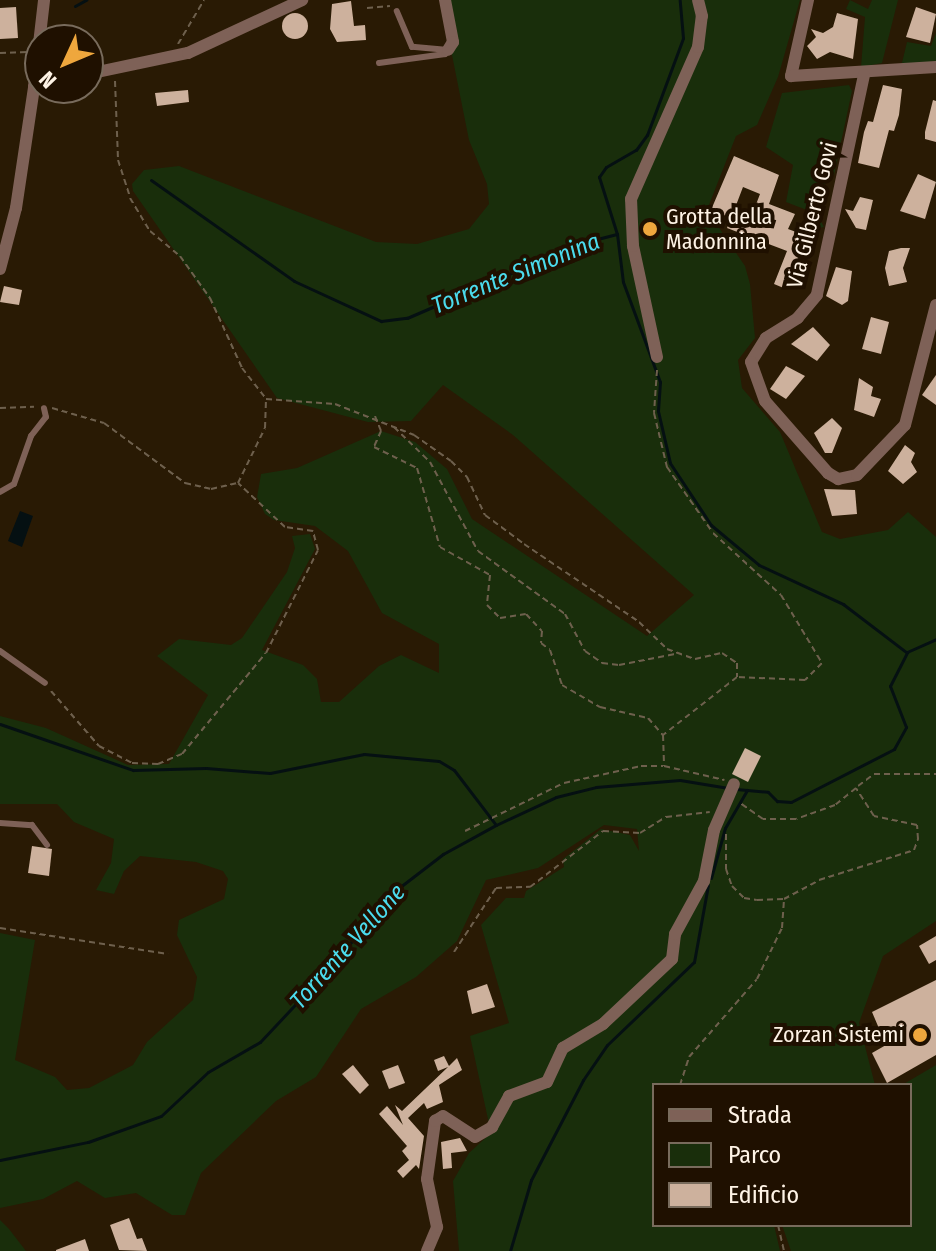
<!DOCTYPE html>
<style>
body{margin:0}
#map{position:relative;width:936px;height:1251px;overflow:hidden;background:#291a04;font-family:"Fira Sans Condensed",sans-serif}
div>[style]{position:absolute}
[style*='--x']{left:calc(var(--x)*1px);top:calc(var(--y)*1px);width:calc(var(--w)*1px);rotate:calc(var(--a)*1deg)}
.green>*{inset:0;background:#192e0b}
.water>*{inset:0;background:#051012}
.stream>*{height:3px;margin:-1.5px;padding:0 1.5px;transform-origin:1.5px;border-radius:1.5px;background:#051012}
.building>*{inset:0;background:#cdb19d}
.round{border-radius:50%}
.path>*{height:2px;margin-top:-1px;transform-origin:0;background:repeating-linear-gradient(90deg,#6e604d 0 6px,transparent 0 10px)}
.service>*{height:6px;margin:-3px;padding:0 3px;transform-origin:3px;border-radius:3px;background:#7e6157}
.minor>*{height:12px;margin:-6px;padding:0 6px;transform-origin:6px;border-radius:6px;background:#7e6157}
.dots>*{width:22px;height:22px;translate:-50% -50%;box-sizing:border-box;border:4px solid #1f1000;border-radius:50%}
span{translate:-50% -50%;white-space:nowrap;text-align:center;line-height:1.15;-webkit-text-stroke:8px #1f1000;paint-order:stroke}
.street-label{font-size:22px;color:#fef3e5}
.poi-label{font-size:22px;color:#fef3e5}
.left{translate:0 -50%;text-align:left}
.right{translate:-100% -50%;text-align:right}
.water-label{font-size:24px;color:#4bdbed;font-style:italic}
.legend{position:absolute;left:652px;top:1083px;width:260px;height:144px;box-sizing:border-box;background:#1f1000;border:2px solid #786b5c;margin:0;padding:10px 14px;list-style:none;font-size:24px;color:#fef3e5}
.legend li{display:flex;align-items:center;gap:16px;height:40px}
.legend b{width:40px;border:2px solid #786b5c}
.north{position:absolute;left:24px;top:24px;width:80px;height:80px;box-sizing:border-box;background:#1f1000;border:2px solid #786b5c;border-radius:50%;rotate:226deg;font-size:22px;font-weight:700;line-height:32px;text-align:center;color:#fef3e5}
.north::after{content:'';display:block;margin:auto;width:28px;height:36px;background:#efa73d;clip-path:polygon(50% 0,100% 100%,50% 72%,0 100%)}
</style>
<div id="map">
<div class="green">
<div style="clip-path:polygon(441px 0,800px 0,778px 77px,757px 125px,736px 136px,707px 210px,745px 266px,750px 284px,755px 338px,738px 360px,742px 388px,780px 432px,822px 532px,840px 539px,888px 530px,908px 512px,936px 537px,936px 921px,883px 956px,859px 1023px,875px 1085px,654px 1085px,654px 1225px,774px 1225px,780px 1251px,459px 1251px,453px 1181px,469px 1153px,491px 1133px,470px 1036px,509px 1023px,481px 925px,506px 898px,524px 898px,526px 891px,564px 867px,563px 859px,601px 829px,630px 835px,639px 851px,637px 829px,604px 825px,538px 868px,486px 880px,457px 941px,416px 977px,361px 1009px,316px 1077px,276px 1101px,201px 1173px,185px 1215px,172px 1215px,136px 1193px,105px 1198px,77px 1181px,43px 1199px,0 1208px,0 933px,35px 940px,15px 1060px,55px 1077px,67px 1090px,89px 1088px,133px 1065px,147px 1042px,193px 1000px,197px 977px,177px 935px,179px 920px,224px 899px,228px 879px,223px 871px,196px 862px,140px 856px,124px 871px,114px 894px,96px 890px,111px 863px,114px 839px,74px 822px,57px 804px,0 804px,0 716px,46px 728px,128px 765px,169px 764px,208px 695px,157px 656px,179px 639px,231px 645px,242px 638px,287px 572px,295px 548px,292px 536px,310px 534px,315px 549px,262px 650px,303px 665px,317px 679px,321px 702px,339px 702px,379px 666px,401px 655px,439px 673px,439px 644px,382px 613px,348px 551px,315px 526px,274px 520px,265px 514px,257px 497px,261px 474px,297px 468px,381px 431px,415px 442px,447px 469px,472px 519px,647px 636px,694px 595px,513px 435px,443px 385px,411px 421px,368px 422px,277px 398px,133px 191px,132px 184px,144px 170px,179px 166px,376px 242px,417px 244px,469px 229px,489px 204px,487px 184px,469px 140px)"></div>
<div style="clip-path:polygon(850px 0,868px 9px,872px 0,898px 0,882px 63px,861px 67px,865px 17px,846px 9px)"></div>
<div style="clip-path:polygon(936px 33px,936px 61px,901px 67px,907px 42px,931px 46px)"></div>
<div style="clip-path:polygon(849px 85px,852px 91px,834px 175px,827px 177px,817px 214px,824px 227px,819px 228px,807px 225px,812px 212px,786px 202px,793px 165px,766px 147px,782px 93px)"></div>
<div style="clip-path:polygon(936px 1065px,936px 1251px,791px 1251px,782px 1225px,910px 1225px,910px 1085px,902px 1085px)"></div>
<div style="clip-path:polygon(0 1220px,9px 1229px,26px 1251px,0 1251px)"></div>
</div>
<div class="water">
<div style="clip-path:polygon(20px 511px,33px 516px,22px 547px,8px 541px)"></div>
</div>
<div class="stream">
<div style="--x:75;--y:6;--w:13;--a:-29"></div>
<div style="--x:151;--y:180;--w:175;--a:35.2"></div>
<div style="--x:294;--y:281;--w:96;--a:24.7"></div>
<div style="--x:381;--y:321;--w:26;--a:-7"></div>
<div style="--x:407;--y:318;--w:186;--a:-23.4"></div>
<div style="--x:578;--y:244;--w:40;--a:-14.4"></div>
<div style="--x:617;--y:234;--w:48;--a:82.9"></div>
<div style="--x:623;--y:282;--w:107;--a:69.7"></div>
<div style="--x:660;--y:382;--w:29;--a:94"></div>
<div style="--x:658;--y:411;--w:53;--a:77"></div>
<div style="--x:670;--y:463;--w:74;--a:56.5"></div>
<div style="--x:711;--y:525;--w:62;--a:39.8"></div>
<div style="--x:759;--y:565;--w:93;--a:24.9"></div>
<div style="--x:843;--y:604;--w:79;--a:37.3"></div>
<div style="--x:617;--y:234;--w:60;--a:-107.5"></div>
<div style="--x:599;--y:177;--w:12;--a:-55"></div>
<div style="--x:606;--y:167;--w:34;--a:-30"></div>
<div style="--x:636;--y:150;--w:19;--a:-54"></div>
<div style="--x:647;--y:135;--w:103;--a:-69.6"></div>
<div style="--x:683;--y:38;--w:38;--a:-95"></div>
<div style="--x:0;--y:724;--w:141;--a:19.1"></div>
<div style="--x:133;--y:770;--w:73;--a:-1.6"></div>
<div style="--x:206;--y:768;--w:64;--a:4.5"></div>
<div style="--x:270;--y:773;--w:96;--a:-11.4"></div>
<div style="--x:364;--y:754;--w:75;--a:5.3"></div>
<div style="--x:439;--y:761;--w:17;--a:31"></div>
<div style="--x:454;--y:770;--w:69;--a:52.6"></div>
<div style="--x:736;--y:789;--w:32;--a:5"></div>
<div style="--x:768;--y:792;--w:13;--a:45"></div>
<div style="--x:777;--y:801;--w:14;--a:4"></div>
<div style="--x:791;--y:802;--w:116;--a:-27.2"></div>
<div style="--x:894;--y:749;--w:25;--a:-61"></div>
<div style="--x:906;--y:727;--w:44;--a:-111.3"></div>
<div style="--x:890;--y:686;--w:38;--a:-63"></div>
<div style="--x:907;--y:652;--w:32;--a:-24"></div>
<div style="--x:711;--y:878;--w:52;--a:-74.4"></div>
<div style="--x:725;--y:828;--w:44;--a:-59.9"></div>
<div style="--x:0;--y:1160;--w:90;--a:-11.6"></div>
<div style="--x:88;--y:1142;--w:77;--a:-19.6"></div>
<div style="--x:161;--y:1116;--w:64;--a:-43.1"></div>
<div style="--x:208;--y:1072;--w:60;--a:-30"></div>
<div style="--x:260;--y:1042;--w:111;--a:-46.8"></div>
<div style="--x:336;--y:961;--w:82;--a:-51.4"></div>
<div style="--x:387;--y:897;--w:71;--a:-37.5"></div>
<div style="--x:443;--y:854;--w:60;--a:-28.7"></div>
<div style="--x:496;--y:825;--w:66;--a:-25"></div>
<div style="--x:556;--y:797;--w:41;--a:-14"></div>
<div style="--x:596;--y:787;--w:84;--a:-4.8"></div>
<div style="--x:680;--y:780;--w:49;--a:9.5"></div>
<div style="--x:510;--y:1251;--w:74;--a:-73.5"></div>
<div style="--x:531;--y:1180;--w:113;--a:-62.5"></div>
<div style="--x:583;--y:1080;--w:42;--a:-55.6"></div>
<div style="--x:607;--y:1045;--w:120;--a:-43.7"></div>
<div style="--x:694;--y:962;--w:78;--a:-79.7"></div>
</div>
<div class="building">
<div style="clip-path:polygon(351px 1px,354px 26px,365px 25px,366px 40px,337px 42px,330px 29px,332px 4px)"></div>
<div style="clip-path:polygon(16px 7px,18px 38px,0 39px,0 8px)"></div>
<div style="clip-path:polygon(916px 7px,936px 14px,930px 43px,906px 37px)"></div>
<div style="clip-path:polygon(837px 13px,858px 19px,853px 59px,830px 52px,817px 59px,807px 46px,816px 37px,811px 29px,823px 33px,833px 27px)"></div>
<div class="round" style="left:282px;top:13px;width:26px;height:26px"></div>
<div style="clip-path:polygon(883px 85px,902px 89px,899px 115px,894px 131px,889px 130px,879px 168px,858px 163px,864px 132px,868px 121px,873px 122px)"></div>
<div style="clip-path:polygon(188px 90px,189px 102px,157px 106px,155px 93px)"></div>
<div style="clip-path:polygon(933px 100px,936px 101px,936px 142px,925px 139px,925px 132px)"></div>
<div style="clip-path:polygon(evenodd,734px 156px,779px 175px,769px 204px,795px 214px,788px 229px,807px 236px,786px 289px,774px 284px,787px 251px,727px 228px,731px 218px,711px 210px,734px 156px,743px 187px,760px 194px,752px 215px,735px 208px,743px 187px)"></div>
<div style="clip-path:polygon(918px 174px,936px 182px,925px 219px,900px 211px)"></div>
<div style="clip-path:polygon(860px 197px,873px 200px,866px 230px,856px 228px,845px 209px,853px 211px)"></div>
<div style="clip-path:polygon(901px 248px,910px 248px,903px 268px,907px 282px,889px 286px,885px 268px,889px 251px)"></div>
<div style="clip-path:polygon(836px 267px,852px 271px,848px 301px,842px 305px,826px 296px)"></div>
<div style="clip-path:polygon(4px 286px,22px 290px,19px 305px,0 302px)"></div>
<div style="clip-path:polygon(871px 317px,889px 322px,881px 354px,862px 349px)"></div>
<div style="clip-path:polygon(813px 327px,830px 345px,817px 361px,791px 344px)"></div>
<div style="clip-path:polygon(786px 366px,805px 376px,786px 399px,770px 389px)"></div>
<div style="clip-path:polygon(936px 375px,936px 405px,922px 395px)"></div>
<div style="clip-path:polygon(859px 378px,873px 387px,871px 396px,881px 399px,874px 417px,854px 410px)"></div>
<div style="clip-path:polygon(832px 418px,842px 428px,832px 453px,825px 453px,814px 433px)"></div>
<div style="clip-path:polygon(905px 445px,915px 453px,911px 462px,917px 472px,903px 484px,888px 471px)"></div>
<div style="clip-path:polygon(824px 489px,855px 490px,857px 514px,832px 516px)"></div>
<div style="clip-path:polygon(745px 748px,761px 756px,748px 782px,732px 774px)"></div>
<div style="clip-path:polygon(32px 846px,52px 849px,49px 876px,28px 873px)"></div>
<div style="clip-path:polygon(936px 936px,936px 960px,929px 964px,919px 946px)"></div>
<div style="clip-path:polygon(936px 980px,936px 1055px,887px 1083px,872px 1053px,886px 1045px,872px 1012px)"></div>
<div style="clip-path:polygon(487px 984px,495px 1007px,472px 1014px,467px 991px)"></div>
<div style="clip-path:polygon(444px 1056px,449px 1066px,457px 1058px,462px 1070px,439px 1085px,443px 1102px,427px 1109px,424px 1103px,408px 1118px,424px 1136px,419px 1169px,416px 1165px,403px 1178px,397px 1171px,409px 1160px,402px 1151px,407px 1146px,379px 1114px,387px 1106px,403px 1125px,395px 1105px,402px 1111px,448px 1067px,438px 1071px,434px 1060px)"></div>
<div style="clip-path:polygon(353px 1065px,369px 1085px,360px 1094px,342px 1074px)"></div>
<div style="clip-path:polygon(398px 1065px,405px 1083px,389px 1089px,382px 1071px)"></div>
<div style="clip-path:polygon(460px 1138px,467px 1151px,451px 1153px,452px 1168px,443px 1169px,441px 1142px)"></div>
<div style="clip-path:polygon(129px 1218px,137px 1239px,142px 1238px,147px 1251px,119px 1250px,110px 1225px)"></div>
<div style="clip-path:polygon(85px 1239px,89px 1251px,56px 1251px,56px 1250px)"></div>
</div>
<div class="path">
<div style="--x:367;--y:8;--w:23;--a:-5"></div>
<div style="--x:178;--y:44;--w:51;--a:-59.4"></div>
<div style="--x:0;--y:53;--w:28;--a:-2"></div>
<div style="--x:115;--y:81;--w:79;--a:87.8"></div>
<div style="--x:118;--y:160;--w:40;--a:72"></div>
<div style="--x:130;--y:198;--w:39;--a:59"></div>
<div style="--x:150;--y:231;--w:39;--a:40"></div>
<div style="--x:180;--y:256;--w:52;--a:54.5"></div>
<div style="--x:210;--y:298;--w:77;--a:65.4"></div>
<div style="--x:242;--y:368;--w:39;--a:52"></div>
<div style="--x:266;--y:399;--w:69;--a:4.1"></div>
<div style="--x:335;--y:404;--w:85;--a:21.4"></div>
<div style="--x:414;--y:435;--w:45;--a:35.1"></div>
<div style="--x:451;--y:461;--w:23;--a:45"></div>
<div style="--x:467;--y:477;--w:42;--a:64.7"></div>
<div style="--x:485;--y:515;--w:49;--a:36.6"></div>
<div style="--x:524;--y:544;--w:139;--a:34.1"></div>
<div style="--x:639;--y:622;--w:39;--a:44"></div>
<div style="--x:667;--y:649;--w:30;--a:20"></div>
<div style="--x:695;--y:659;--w:28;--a:-13"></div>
<div style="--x:722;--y:653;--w:18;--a:34"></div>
<div style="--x:737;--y:663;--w:14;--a:90"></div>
<div style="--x:657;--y:370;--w:43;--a:94"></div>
<div style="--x:654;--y:413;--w:56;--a:76.5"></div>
<div style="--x:667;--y:467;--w:80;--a:55.1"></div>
<div style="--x:713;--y:533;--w:92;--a:42.4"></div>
<div style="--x:781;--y:595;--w:79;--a:58.9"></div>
<div style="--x:822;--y:663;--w:24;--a:135"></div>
<div style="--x:805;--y:680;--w:68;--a:-177.5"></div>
<div style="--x:737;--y:677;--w:94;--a:141.9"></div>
<div style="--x:663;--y:735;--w:31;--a:88"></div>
<div style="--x:664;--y:766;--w:62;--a:13.1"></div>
<div style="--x:0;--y:408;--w:34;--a:-2"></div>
<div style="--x:52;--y:408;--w:54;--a:16.1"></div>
<div style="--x:104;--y:423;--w:101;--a:36.5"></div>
<div style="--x:185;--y:483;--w:27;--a:13"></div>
<div style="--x:211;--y:489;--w:27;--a:-13"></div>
<div style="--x:375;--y:416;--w:16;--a:68"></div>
<div style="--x:381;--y:431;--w:17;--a:114"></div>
<div style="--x:374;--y:447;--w:48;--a:26"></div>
<div style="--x:417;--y:468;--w:82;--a:73.8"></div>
<div style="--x:440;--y:547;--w:57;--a:29.2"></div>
<div style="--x:490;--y:575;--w:30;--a:96"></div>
<div style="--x:487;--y:605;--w:18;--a:45"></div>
<div style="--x:500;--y:618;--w:26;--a:-9"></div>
<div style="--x:526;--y:614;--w:23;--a:47"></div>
<div style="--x:542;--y:631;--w:12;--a:95"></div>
<div style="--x:541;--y:643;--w:11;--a:38"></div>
<div style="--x:550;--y:650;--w:37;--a:71"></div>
<div style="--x:562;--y:685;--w:44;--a:30.1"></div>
<div style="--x:600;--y:707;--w:49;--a:12.9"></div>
<div style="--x:648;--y:718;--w:23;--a:49"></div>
<div style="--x:394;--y:427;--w:50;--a:44.2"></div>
<div style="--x:430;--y:462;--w:101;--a:61.7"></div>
<div style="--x:478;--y:551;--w:107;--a:35.9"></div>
<div style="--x:565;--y:614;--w:42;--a:61.6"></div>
<div style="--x:585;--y:651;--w:21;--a:35"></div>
<div style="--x:602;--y:663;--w:17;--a:7"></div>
<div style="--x:619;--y:665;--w:57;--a:-11.1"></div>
<div style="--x:51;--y:691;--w:73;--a:48.9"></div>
<div style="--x:99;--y:746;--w:37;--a:27"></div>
<div style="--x:132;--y:763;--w:26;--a:2"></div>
<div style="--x:158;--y:764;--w:26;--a:-23"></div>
<div style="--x:182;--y:754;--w:131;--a:-50.3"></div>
<div style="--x:266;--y:653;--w:115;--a:-63.2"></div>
<div style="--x:318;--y:550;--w:20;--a:-105"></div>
<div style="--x:313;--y:531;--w:28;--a:-172"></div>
<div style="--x:285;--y:527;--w:64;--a:-136.9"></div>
<div style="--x:238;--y:483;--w:61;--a:-63.9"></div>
<div style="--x:265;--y:428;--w:27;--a:-88"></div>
<div style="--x:858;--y:786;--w:20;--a:-37"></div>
<div style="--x:874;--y:774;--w:62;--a:0"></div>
<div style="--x:465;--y:831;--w:110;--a:-25.9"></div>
<div style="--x:564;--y:783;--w:79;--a:-12.4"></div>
<div style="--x:641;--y:766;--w:22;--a:0"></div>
<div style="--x:726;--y:834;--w:35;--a:90"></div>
<div style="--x:726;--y:869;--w:18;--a:71"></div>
<div style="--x:732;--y:886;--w:17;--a:45"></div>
<div style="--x:744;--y:898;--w:13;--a:9"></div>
<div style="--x:757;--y:900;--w:27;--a:-2"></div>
<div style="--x:784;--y:899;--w:40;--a:-28"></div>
<div style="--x:819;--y:880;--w:100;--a:-17.5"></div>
<div style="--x:914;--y:850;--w:12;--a:-70"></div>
<div style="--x:918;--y:839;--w:14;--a:-94"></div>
<div style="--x:917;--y:825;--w:44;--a:-168.2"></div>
<div style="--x:874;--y:816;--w:33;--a:-123"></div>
<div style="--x:856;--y:788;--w:27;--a:141"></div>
<div style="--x:835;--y:805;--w:41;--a:160.3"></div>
<div style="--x:796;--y:819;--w:33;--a:180"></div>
<div style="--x:763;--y:819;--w:29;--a:-145"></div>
<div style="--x:0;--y:928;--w:170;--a:8.8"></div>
<div style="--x:454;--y:952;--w:77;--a:-56.7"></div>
<div style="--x:496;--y:888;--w:34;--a:-2"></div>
<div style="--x:530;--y:887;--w:92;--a:-37.5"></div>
<div style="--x:603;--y:831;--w:37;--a:3"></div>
<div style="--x:640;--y:833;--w:31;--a:-32"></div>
<div style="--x:666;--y:817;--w:44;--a:-6.5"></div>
<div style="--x:680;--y:1085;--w:29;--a:-72"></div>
<div style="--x:689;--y:1057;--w:103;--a:-48.9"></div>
<div style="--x:757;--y:979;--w:57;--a:-63.9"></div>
<div style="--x:782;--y:928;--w:28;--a:-86"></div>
<div style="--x:778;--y:1225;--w:27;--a:77"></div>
</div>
<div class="service">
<div style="--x:379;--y:63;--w:67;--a:-7.8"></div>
<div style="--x:445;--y:54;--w:5;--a:-53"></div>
<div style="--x:448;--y:50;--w:36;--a:-175"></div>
<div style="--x:412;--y:47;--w:39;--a:-113"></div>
<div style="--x:0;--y:492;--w:16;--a:-30"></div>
<div style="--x:14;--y:484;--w:51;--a:-70.5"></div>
<div style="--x:31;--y:436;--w:24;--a:-52"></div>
<div style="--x:46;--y:417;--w:9;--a:-103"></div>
<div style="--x:0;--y:651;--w:55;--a:35.4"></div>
<div style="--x:0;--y:823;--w:32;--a:4"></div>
<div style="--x:32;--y:825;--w:25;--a:53"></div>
</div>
<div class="minor">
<div style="--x:445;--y:0;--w:43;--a:79.2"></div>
<div style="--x:453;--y:42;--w:9;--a:122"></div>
<div style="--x:808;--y:0;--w:78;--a:102.6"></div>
<div style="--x:791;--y:76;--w:145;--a:-3.6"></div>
<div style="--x:88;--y:74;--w:102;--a:-11.9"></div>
<div style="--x:188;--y:53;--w:126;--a:-24.9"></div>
<div style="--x:864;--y:75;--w:225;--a:102.1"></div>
<div style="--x:817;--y:295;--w:30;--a:130"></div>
<div style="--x:798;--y:318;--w:38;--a:148"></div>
<div style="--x:766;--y:338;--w:28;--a:122"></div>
<div style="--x:751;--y:362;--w:41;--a:70.3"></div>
<div style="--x:765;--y:401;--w:96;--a:48.8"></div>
<div style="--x:828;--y:473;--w:12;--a:31"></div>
<div style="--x:838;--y:479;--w:19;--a:-12"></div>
<div style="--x:857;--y:475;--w:69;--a:-46.2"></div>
<div style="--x:905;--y:425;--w:124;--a:-75.5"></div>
<div style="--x:39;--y:86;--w:5;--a:169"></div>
<div style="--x:34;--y:87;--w:88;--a:-83.4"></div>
<div style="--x:0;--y:269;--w:63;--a:-75.3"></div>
<div style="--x:16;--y:208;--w:122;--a:-81.5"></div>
<div style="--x:657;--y:357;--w:114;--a:-102.2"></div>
<div style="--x:633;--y:246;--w:47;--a:-92.4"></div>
<div style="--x:631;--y:199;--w:166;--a:-66.2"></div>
<div style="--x:698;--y:47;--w:31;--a:-83"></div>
<div style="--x:702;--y:16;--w:16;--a:-104"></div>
<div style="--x:427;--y:1251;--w:26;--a:-67"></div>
<div style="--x:437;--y:1227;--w:49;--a:-101.8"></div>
<div style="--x:427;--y:1179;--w:59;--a:-82.1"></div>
<div style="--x:435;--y:1121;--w:9;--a:-32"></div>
<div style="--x:443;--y:1116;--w:38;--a:33"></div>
<div style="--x:475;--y:1137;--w:20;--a:-30"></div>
<div style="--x:492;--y:1127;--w:35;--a:-61"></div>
<div style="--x:509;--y:1096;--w:40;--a:-20.2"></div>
<div style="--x:547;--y:1082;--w:38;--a:-65"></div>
<div style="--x:563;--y:1048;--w:47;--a:-31"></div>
<div style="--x:603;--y:1024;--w:95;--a:-43.3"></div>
<div style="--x:672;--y:959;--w:25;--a:-83"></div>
<div style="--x:675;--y:934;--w:60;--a:-61.3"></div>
<div style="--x:704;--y:881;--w:52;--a:-78.9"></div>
<div style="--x:714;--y:830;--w:50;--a:-66.5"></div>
</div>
<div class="dots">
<div style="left:650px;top:229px;background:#efa73d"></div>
<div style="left:920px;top:1035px;background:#efa73d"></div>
</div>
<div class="street-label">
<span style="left:812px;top:215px;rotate:-76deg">Via Gilberto Govi</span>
</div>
<div class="poi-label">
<span class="left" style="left:666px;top:229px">Grotta della<br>Madonnina</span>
<span class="right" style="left:904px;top:1035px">Zorzan Sistemi</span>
</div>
<div class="water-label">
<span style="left:516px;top:274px;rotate:-22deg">Torrente Simonina</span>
<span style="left:348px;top:947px;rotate:-48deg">Torrente Vellone</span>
</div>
<ul class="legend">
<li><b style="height:10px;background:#7e6157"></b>Strada</li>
<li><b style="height:22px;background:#192e0b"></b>Parco</li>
<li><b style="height:22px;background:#cdb19d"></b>Edificio</li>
</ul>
<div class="north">N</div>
</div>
